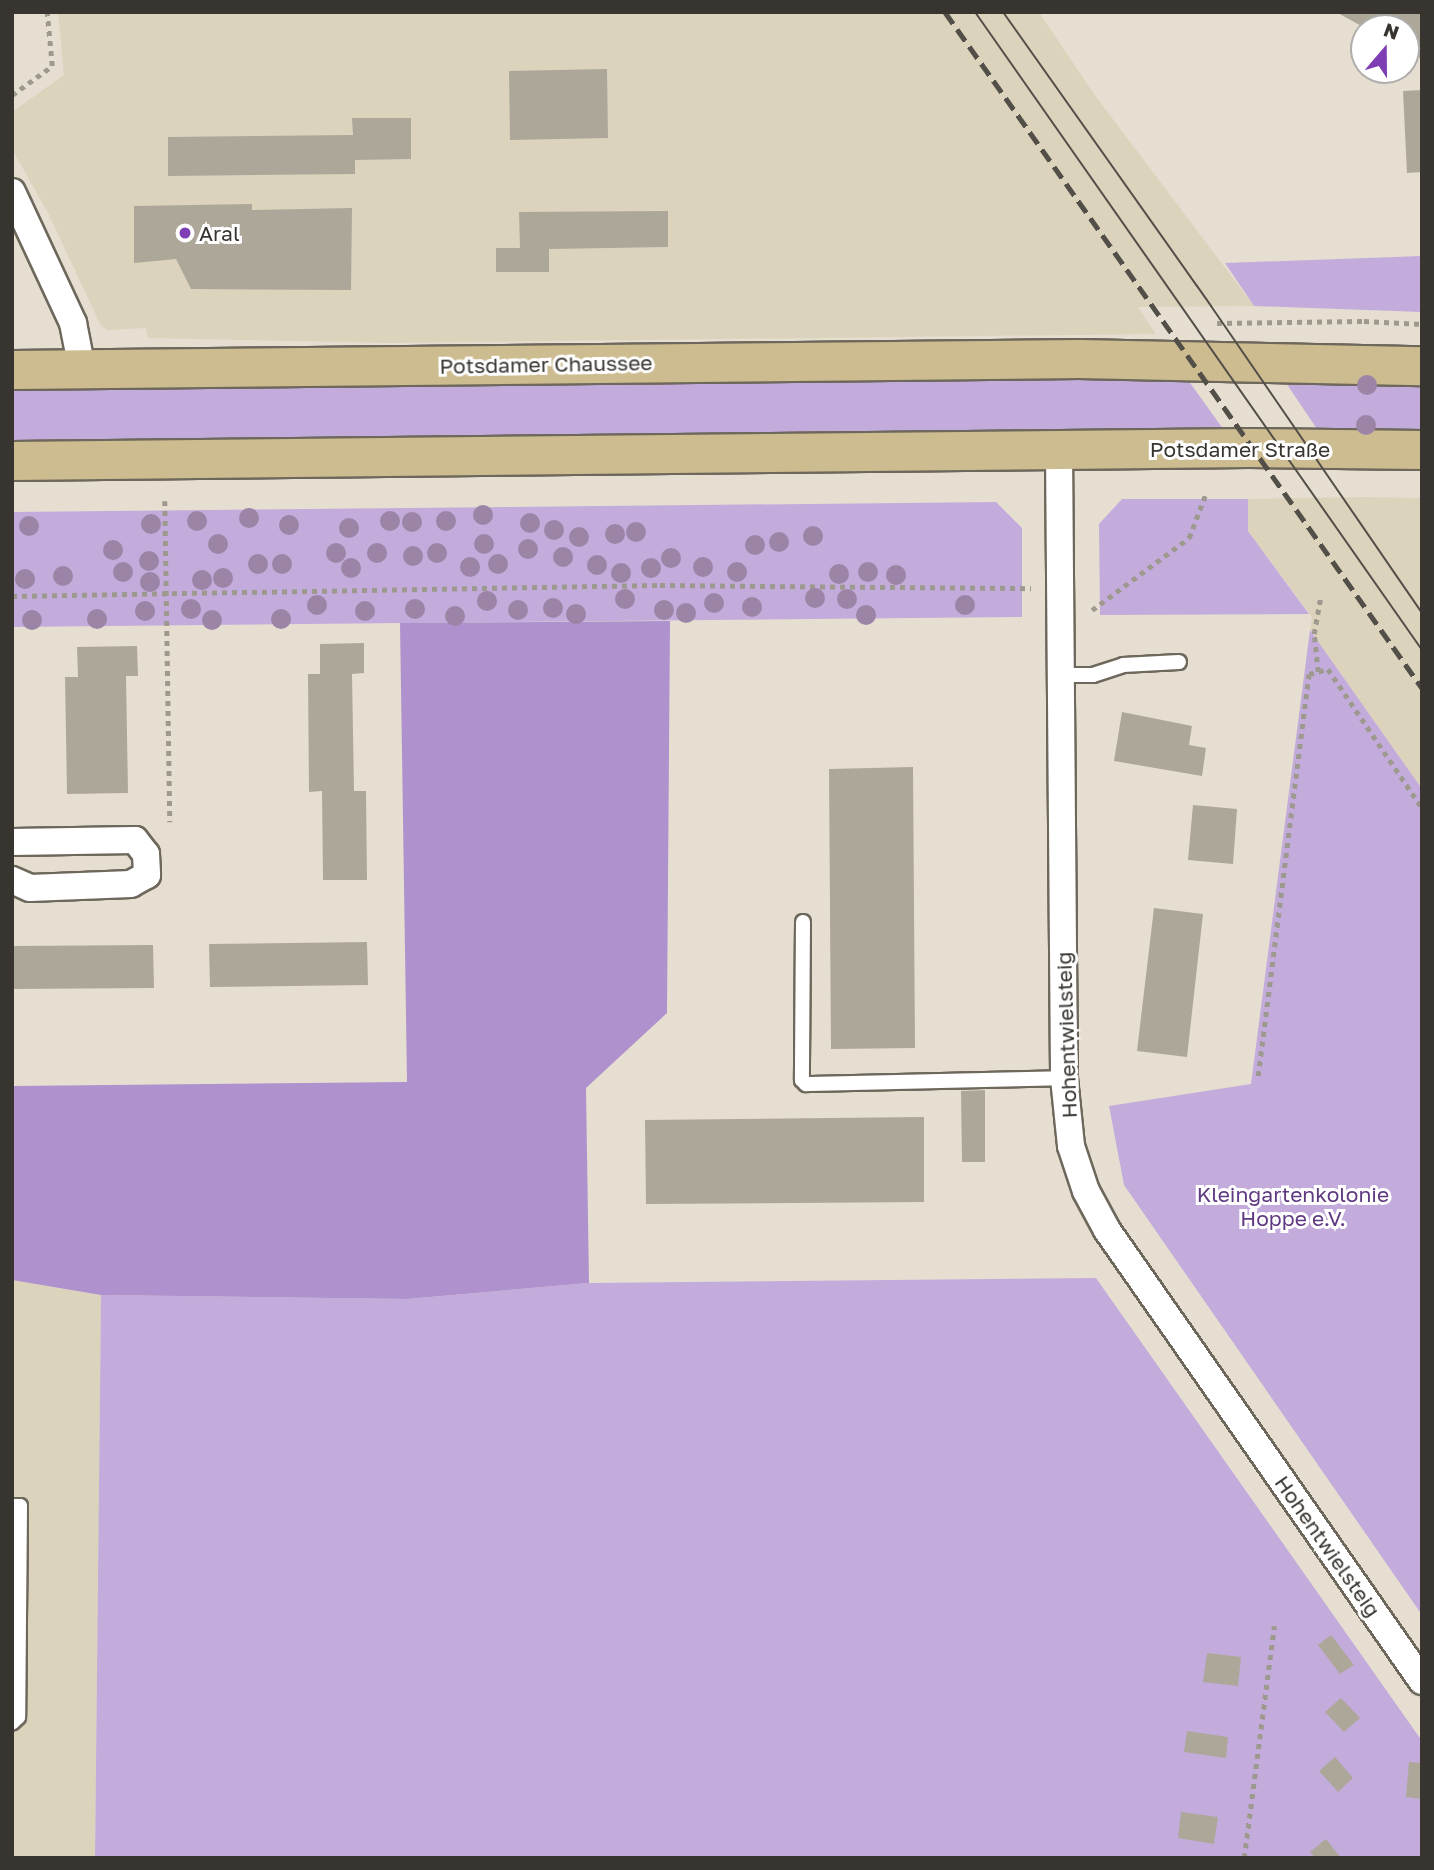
<!DOCTYPE html>
<meta charset="utf-8">
<style>
body{margin:0}
#map{position:relative;width:1434px;height:1870px;overflow:hidden;background:#e6dfd1;font-family:"Golos Text",sans-serif}
div>[style]{position:absolute}
[style*='--x']{left:calc(var(--x)*1px);top:calc(var(--y)*1px);width:calc(var(--w)*1px);rotate:calc(var(--a)*1deg)}
.built>*{inset:0;background:#dcd3bd}
.green>*{inset:0;background:#c3acdc}
.forest>*{inset:0;background:#ae91cd}
.building>*{inset:0;background:#ada799}
.path>*{height:4.5px;margin-top:-2.25px;transform-origin:0;background:repeating-linear-gradient(90deg,#9e998f 0 5px,transparent 0 10px)}
.roads{filter:drop-shadow(2px 0 #6e685c) drop-shadow(-2px 0 #6e685c) drop-shadow(0 2px #6e685c) drop-shadow(0 -2px #6e685c)}
.lane>*{height:14px;margin:-7px;padding:0 7px;transform-origin:7px;border-radius:7px;background:#fff}
.street>*{height:26px;margin:-13px;padding:0 13px;transform-origin:13px;border-radius:13px;background:#fff}
.primary>*{height:38px;margin:-19px;padding:0 19px;transform-origin:19px;border-radius:19px;background:#cebc91}
.tram>*{height:2px;margin:-1px;padding:0 1px;transform-origin:1px;border-radius:1px;background:#524e48}
.rail>*{height:5px;margin-top:-2.5px;transform-origin:0;background:repeating-linear-gradient(90deg,#524e48 0 14px,transparent 0 21px)}
.trees>*{width:20px;height:20px;margin:-10px;border-radius:50%;background:#9c84a6}
.dots>*{width:19px;height:19px;translate:-50% -50%;box-sizing:border-box;border:4px solid #fff;border-radius:50%}
span{translate:-50% -50%;white-space:nowrap;text-align:center;line-height:1.15;-webkit-text-stroke:6px #fff;paint-order:stroke}
.poi-label{font-size:21px;color:#383530}
.left{translate:0 -50%;text-align:left}
.street-label{font-size:21px;color:#383530}
.park-label{font-size:21px;color:#5f3982}
.frame{position:absolute;inset:0;border:14px solid #383530;pointer-events:none}
.north{position:absolute;left:1350px;top:14px;width:70px;height:70px;box-sizing:border-box;background:#fff;border:2px solid #afaeac;border-radius:50%;rotate:20deg;font-size:19px;font-weight:700;line-height:28px;text-align:center;color:#383530}
.north::after{content:'';display:block;margin:auto;width:24px;height:32px;background:#7e3fb4;clip-path:polygon(50% 0,100% 100%,50% 72%,0 100%)}
</style>
<div id="map">
<div class="built">
<div style="clip-path:polygon(58px 12px,1039px 12px,1094px 94px,1254px 306px,1138px 307px,1156px 334px,390px 343px,148px 338px,146px 328px,108px 330px,101px 326px,49px 215px,12px 149px,12px 112px,64px 75px)"></div>
<div style="clip-path:polygon(1364px 497px,1420px 498px,1422px 501px,1422px 789px,1310px 630px,1312px 617px,1248px 531px,1248px 499px)"></div>
<div style="clip-path:polygon(12px 1280px,101px 1295px,95px 1858px,12px 1858px)"></div>
</div>
<div class="green">
<div style="clip-path:polygon(1422px 256px,1422px 312px,1254px 306px,1225px 263px)"></div>
<div style="clip-path:polygon(1183px 373px,1226px 433px,12px 445px,12px 385px)"></div>
<div style="clip-path:polygon(1280px 374px,1422px 380px,1422px 433px,1319px 432px)"></div>
<div style="clip-path:polygon(1122px 499px,1248px 499px,1248px 531px,1309px 614px,1100px 615px,1099px 524px)"></div>
<div style="clip-path:polygon(996px 502px,1022px 528px,1022px 617px,12px 627px,12px 512px)"></div>
<div style="clip-path:polygon(1310px 630px,1422px 789px,1422px 1615px,1124px 1185px,1109px 1106px,1251px 1084px)"></div>
<div style="clip-path:polygon(1096px 1278px,1422px 1741px,1422px 1858px,95px 1858px,101px 1295px,407px 1299px,589px 1283px)"></div>
</div>
<div class="forest">
<div style="clip-path:polygon(670px 621px,667px 1013px,586px 1088px,589px 1283px,407px 1299px,101px 1295px,12px 1280px,12px 1086px,407px 1082px,400px 623px)"></div>
</div>
<div class="building">
<div style="clip-path:polygon(1336px 12px,1422px 12px,1422px 59px,1406px 51px,1406px 28px,1365px 28px)"></div>
<div style="clip-path:polygon(607px 69px,608px 138px,510px 140px,509px 71px)"></div>
<div style="clip-path:polygon(1422px 90px,1422px 172px,1407px 173px,1403px 91px)"></div>
<div style="clip-path:polygon(352px 118px,411px 118px,411px 159px,355px 160px,355px 174px,168px 176px,168px 137px,353px 135px)"></div>
<div style="clip-path:polygon(252px 204px,252px 210px,352px 208px,351px 290px,191px 289px,176px 259px,134px 263px,134px 206px)"></div>
<div style="clip-path:polygon(668px 211px,668px 247px,549px 249px,549px 272px,496px 272px,496px 248px,520px 248px,519px 212px)"></div>
<div style="clip-path:polygon(364px 643px,364px 673px,352px 674px,354px 791px,366px 791px,367px 880px,323px 880px,322px 791px,309px 792px,308px 674px,320px 674px,320px 644px)"></div>
<div style="clip-path:polygon(137px 646px,138px 676px,126px 676px,128px 793px,67px 794px,65px 677px,78px 677px,77px 647px)"></div>
<div style="clip-path:polygon(1122px 712px,1192px 726px,1189px 745px,1206px 748px,1202px 776px,1114px 761px)"></div>
<div style="clip-path:polygon(913px 767px,915px 1048px,831px 1049px,829px 769px)"></div>
<div style="clip-path:polygon(1193px 805px,1237px 809px,1233px 864px,1188px 860px)"></div>
<div style="clip-path:polygon(1154px 908px,1203px 914px,1187px 1057px,1137px 1051px)"></div>
<div style="clip-path:polygon(367px 942px,368px 985px,210px 987px,209px 944px)"></div>
<div style="clip-path:polygon(153px 945px,154px 988px,12px 989px,12px 946px)"></div>
<div style="clip-path:polygon(985px 1090px,985px 1162px,962px 1162px,961px 1091px)"></div>
<div style="clip-path:polygon(924px 1117px,924px 1202px,646px 1204px,645px 1120px)"></div>
<div style="clip-path:polygon(1331px 1635px,1354px 1665px,1340px 1674px,1318px 1645px)"></div>
<div style="clip-path:polygon(1207px 1653px,1241px 1657px,1238px 1686px,1203px 1682px)"></div>
<div style="clip-path:polygon(1341px 1698px,1360px 1718px,1344px 1732px,1325px 1712px)"></div>
<div style="clip-path:polygon(1187px 1731px,1228px 1737px,1226px 1758px,1184px 1752px)"></div>
<div style="clip-path:polygon(1335px 1757px,1353px 1778px,1338px 1792px,1319px 1771px)"></div>
<div style="clip-path:polygon(1409px 1762px,1422px 1763px,1422px 1799px,1406px 1797px)"></div>
<div style="clip-path:polygon(1181px 1812px,1218px 1817px,1214px 1844px,1178px 1838px)"></div>
<div style="clip-path:polygon(1326px 1839px,1341px 1858px,1315px 1858px,1310px 1852px)"></div>
</div>
<div class="path">
<div style="--x:12;--y:95;--w:49;--a:-35.9"></div>
<div style="--x:52;--y:66;--w:54;--a:-95.3"></div>
<div style="--x:1217;--y:323;--w:147;--a:-0.8"></div>
<div style="--x:1364;--y:321;--w:58;--a:3"></div>
<div style="--x:165;--y:501;--w:321;--a:89.1"></div>
<div style="--x:12;--y:596;--w:648;--a:-0.97"></div>
<div style="--x:660;--y:585;--w:371;--a:0.5"></div>
<div style="--x:1092;--y:610;--w:121;--a:-36.6"></div>
<div style="--x:1189;--y:538;--w:48;--a:-69.3"></div>
<div style="--x:1318;--y:672;--w:38;--a:-96"></div>
<div style="--x:1314;--y:634;--w:39;--a:-80"></div>
<div style="--x:1258;--y:1076;--w:405;--a:-82.8"></div>
<div style="--x:1309;--y:674;--w:20;--a:-15"></div>
<div style="--x:1328;--y:669;--w:168;--a:55.9"></div>
<div style="--x:1244;--y:1858;--w:234;--a:-82.6"></div>
</div>
<div class="roads">
<div class="lane">
<div style="--x:1062;--y:675;--w:31;--a:0"></div>
<div style="--x:1093;--y:675;--w:32;--a:-18"></div>
<div style="--x:1123;--y:665;--w:56;--a:-3.1"></div>
<div style="--x:803;--y:922;--w:158;--a:90.4"></div>
<div style="--x:802;--y:1080;--w:6;--a:45"></div>
<div style="--x:806;--y:1084;--w:258;--a:-1.3"></div>
<div style="--x:12;--y:1506;--w:8;--a:0"></div>
<div style="--x:20;--y:1506;--w:211;--a:90.5"></div>
<div style="--x:18;--y:1717;--w:8;--a:135"></div>
</div>
<div class="street">
<div style="--x:12;--y:192;--w:145;--a:65"></div>
<div style="--x:73;--y:323;--w:47;--a:78.9"></div>
<div style="--x:1059;--y:450;--w:628;--a:89.54"></div>
<div style="--x:1064;--y:1078;--w:68;--a:84.1"></div>
<div style="--x:1071;--y:1146;--w:47;--a:71.6"></div>
<div style="--x:1086;--y:1191;--w:44;--a:61.7"></div>
<div style="--x:1107;--y:1230;--w:550;--a:55.07"></div>
<div style="--x:12;--y:842;--w:123;--a:-0.9"></div>
<div style="--x:135;--y:840;--w:18;--a:52"></div>
<div style="--x:146;--y:854;--w:21;--a:87"></div>
<div style="--x:147;--y:875;--w:18;--a:151"></div>
<div style="--x:131;--y:884;--w:101;--a:177.7"></div>
<div style="--x:30;--y:888;--w:20;--a:-156"></div>
</div>
<div class="primary">
<div style="--x:12;--y:370;--w:1067;--a:-0.59"></div>
<div style="--x:1079;--y:359;--w:343;--a:1.2"></div>
<div style="--x:12;--y:461;--w:1237;--a:-0.6"></div>
<div style="--x:1249;--y:448;--w:173;--a:0.7"></div>
</div>
</div>
<div class="tram">
<div style="--x:975;--y:12;--w:779;--a:54.98"></div>
<div style="--x:1003;--y:12;--w:360;--a:54.7"></div>
<div style="--x:1211;--y:306;--w:373;--a:55.5"></div>
</div>
<div class="rail">
<div style="--x:945;--y:12;--w:827;--a:54.79"></div>
</div>
<div class="trees">
<div style="left:1367px;top:385px"></div>
<div style="left:1366px;top:425px"></div>
<div style="left:483px;top:515px"></div>
<div style="left:249px;top:518px"></div>
<div style="left:197px;top:521px"></div>
<div style="left:390px;top:521px"></div>
<div style="left:446px;top:521px"></div>
<div style="left:412px;top:522px"></div>
<div style="left:530px;top:523px"></div>
<div style="left:151px;top:524px"></div>
<div style="left:289px;top:525px"></div>
<div style="left:29px;top:526px"></div>
<div style="left:349px;top:528px"></div>
<div style="left:554px;top:530px"></div>
<div style="left:636px;top:532px"></div>
<div style="left:615px;top:534px"></div>
<div style="left:813px;top:536px"></div>
<div style="left:579px;top:537px"></div>
<div style="left:779px;top:542px"></div>
<div style="left:218px;top:544px"></div>
<div style="left:484px;top:544px"></div>
<div style="left:755px;top:545px"></div>
<div style="left:528px;top:549px"></div>
<div style="left:113px;top:550px"></div>
<div style="left:336px;top:553px"></div>
<div style="left:377px;top:553px"></div>
<div style="left:437px;top:553px"></div>
<div style="left:413px;top:556px"></div>
<div style="left:563px;top:557px"></div>
<div style="left:671px;top:558px"></div>
<div style="left:149px;top:561px"></div>
<div style="left:258px;top:564px"></div>
<div style="left:282px;top:564px"></div>
<div style="left:498px;top:564px"></div>
<div style="left:597px;top:565px"></div>
<div style="left:470px;top:567px"></div>
<div style="left:703px;top:567px"></div>
<div style="left:351px;top:568px"></div>
<div style="left:651px;top:568px"></div>
<div style="left:123px;top:572px"></div>
<div style="left:737px;top:572px"></div>
<div style="left:868px;top:572px"></div>
<div style="left:621px;top:573px"></div>
<div style="left:839px;top:574px"></div>
<div style="left:896px;top:575px"></div>
<div style="left:63px;top:576px"></div>
<div style="left:223px;top:578px"></div>
<div style="left:25px;top:579px"></div>
<div style="left:202px;top:580px"></div>
<div style="left:150px;top:582px"></div>
<div style="left:815px;top:598px"></div>
<div style="left:625px;top:599px"></div>
<div style="left:847px;top:599px"></div>
<div style="left:487px;top:601px"></div>
<div style="left:714px;top:603px"></div>
<div style="left:317px;top:605px"></div>
<div style="left:965px;top:605px"></div>
<div style="left:752px;top:607px"></div>
<div style="left:553px;top:608px"></div>
<div style="left:191px;top:609px"></div>
<div style="left:415px;top:609px"></div>
<div style="left:518px;top:610px"></div>
<div style="left:664px;top:610px"></div>
<div style="left:145px;top:611px"></div>
<div style="left:365px;top:611px"></div>
<div style="left:686px;top:613px"></div>
<div style="left:576px;top:614px"></div>
<div style="left:866px;top:615px"></div>
<div style="left:455px;top:616px"></div>
<div style="left:97px;top:619px"></div>
<div style="left:281px;top:619px"></div>
<div style="left:32px;top:620px"></div>
<div style="left:212px;top:620px"></div>
</div>
<div class="dots">
<div style="left:185px;top:233px;background:#7e3fb4"></div>
</div>
<div class="poi-label">
<span class="left" style="left:199px;top:233px">Aral</span>
</div>
<div class="street-label">
<span style="left:546px;top:364px;rotate:-1deg">Potsdamer Chaussee</span>
<span style="left:1240px;top:449px">Potsdamer Straße</span>
<span style="left:1066px;top:1035px;rotate:-92deg">Hohentwielsteig</span>
<span style="left:1328px;top:1546px;rotate:55deg">Hohentwielsteig</span>
</div>
<div class="park-label">
<span style="left:1293px;top:1206px">Kleingartenkolonie<br>Hoppe e.V.</span>
</div>
<div class="frame"></div>
<div class="north">N</div>
</div>
